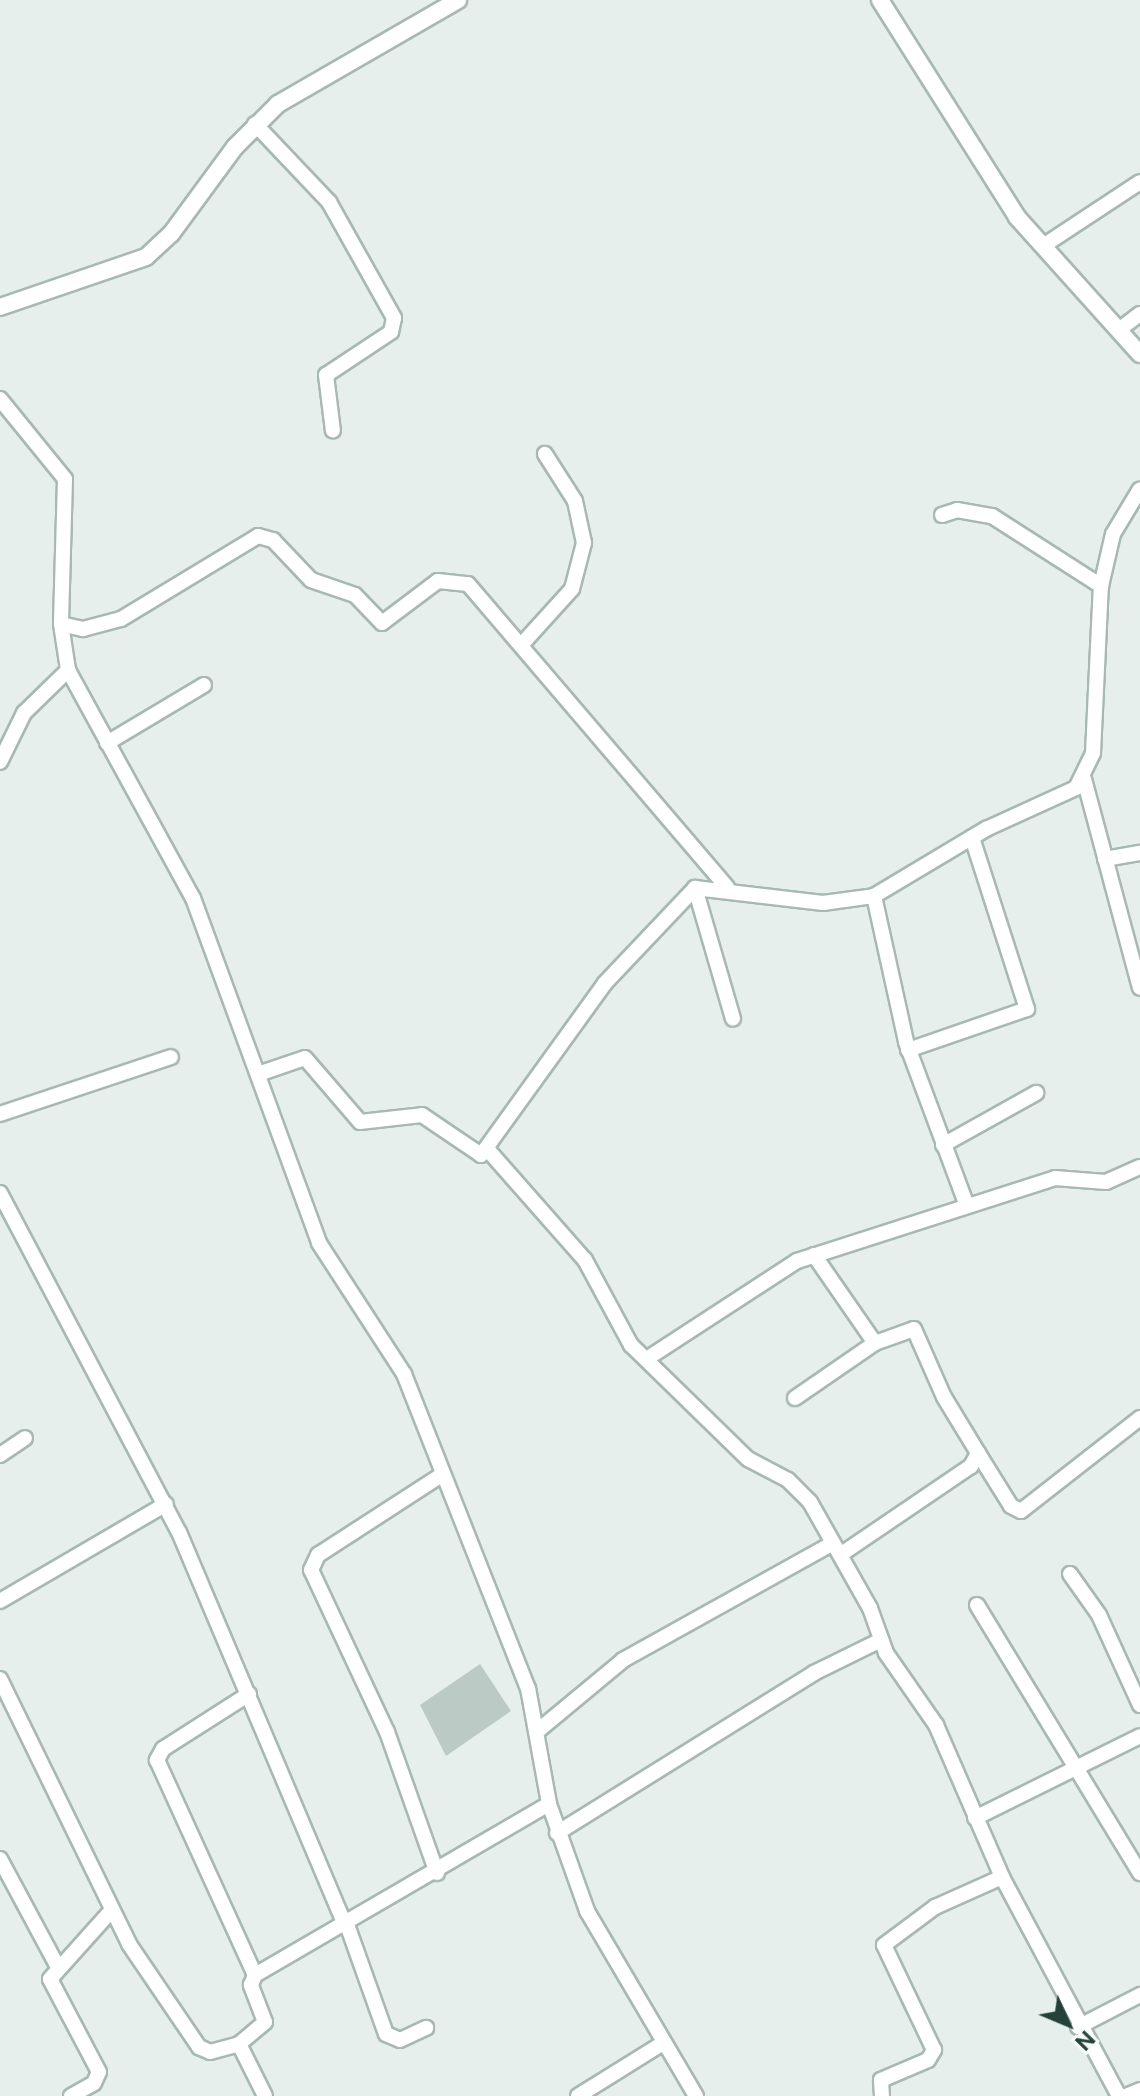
<!DOCTYPE html>
<style>
body{margin:0}
#map{position:relative;width:1140px;height:2096px;overflow:hidden;background:#e6efeb;font-family:"Public Sans",sans-serif}
div>[style]{position:absolute}
[style*='--x']{left:calc(var(--x)*1px);top:calc(var(--y)*1px);width:calc(var(--w)*1px);rotate:calc(var(--a)*1deg)}
.building>*{inset:0;background:#bbcac4}
.roads{filter:drop-shadow(2px 0 #a8b8b2) drop-shadow(-2px 0 #a8b8b2) drop-shadow(0 2px #a8b8b2) drop-shadow(0 -2px #a8b8b2)}
.minor>*{height:14px;margin:-7px;padding:0 7px;transform-origin:7px;border-radius:7px;background:#fff}
.tertiary>*{height:16px;margin:-8px;padding:0 8px;transform-origin:8px;border-radius:8px;background:#fff}
span{translate:-50% -50%;white-space:nowrap;text-align:center;line-height:1.15;-webkit-text-stroke:6px #f7fbf9;paint-order:stroke}
.north{position:absolute;left:1028px;top:1984px;width:80px;height:80px;-webkit-text-stroke:6px #f7fbf9;paint-order:stroke;rotate:134deg;font-size:22px;font-weight:700;line-height:32px;text-align:center;color:#24423a}
.north::after{content:'';display:block;margin:auto;width:28px;height:36px;background:#24423a;clip-path:polygon(50% 0,100% 100%,50% 72%,0 100%)}
</style>
<div id="map">
<div class="building">
<div style="clip-path:polygon(480px 1664px,511px 1711px,446px 1756px,420px 1705px)"></div>
</div>
<div class="roads">
<div class="minor">
<div style="--x:255;--y:124;--w:108;--a:46.5"></div>
<div style="--x:329;--y:202;--w:133;--a:60.7"></div>
<div style="--x:394;--y:318;--w:14;--a:102"></div>
<div style="--x:391;--y:332;--w:78;--a:146.5"></div>
<div style="--x:326;--y:375;--w:56;--a:82.9"></div>
<div style="--x:1043;--y:246;--w:116;--a:-33.4"></div>
<div style="--x:1120;--y:329;--w:25;--a:-37"></div>
<div style="--x:0;--y:399;--w:103;--a:50.9"></div>
<div style="--x:65;--y:479;--w:145;--a:91.6"></div>
<div style="--x:61;--y:624;--w:47;--a:81.3"></div>
<div style="--x:68;--y:670;--w:260;--a:61.3"></div>
<div style="--x:193;--y:898;--w:367;--a:69.9"></div>
<div style="--x:319;--y:1243;--w:156;--a:57"></div>
<div style="--x:404;--y:1374;--w:338;--a:68.5"></div>
<div style="--x:528;--y:1688;--w:118;--a:79.7"></div>
<div style="--x:549;--y:1804;--w:114;--a:70.4"></div>
<div style="--x:587;--y:1911;--w:215;--a:59.5"></div>
<div style="--x:942;--y:515;--w:16;--a:-18"></div>
<div style="--x:957;--y:510;--w:36;--a:10"></div>
<div style="--x:992;--y:516;--w:130;--a:32.7"></div>
<div style="--x:61;--y:624;--w:23;--a:13"></div>
<div style="--x:83;--y:629;--w:39;--a:-15"></div>
<div style="--x:121;--y:619;--w:160;--a:-31.2"></div>
<div style="--x:258;--y:536;--w:16;--a:15"></div>
<div style="--x:273;--y:540;--w:55;--a:46.5"></div>
<div style="--x:311;--y:580;--w:46;--a:18.8"></div>
<div style="--x:355;--y:595;--w:39;--a:46"></div>
<div style="--x:382;--y:623;--w:70;--a:-36.9"></div>
<div style="--x:438;--y:581;--w:30;--a:6"></div>
<div style="--x:468;--y:584;--w:399;--a:49.5"></div>
<div style="--x:523;--y:643;--w:73;--a:-47.8"></div>
<div style="--x:572;--y:589;--w:48;--a:-75.4"></div>
<div style="--x:584;--y:543;--w:43;--a:-102.1"></div>
<div style="--x:575;--y:501;--w:56;--a:-122.6"></div>
<div style="--x:107;--y:743;--w:113;--a:-30.9"></div>
<div style="--x:0;--y:762;--w:55;--a:-63.9"></div>
<div style="--x:24;--y:713;--w:62;--a:-44.3"></div>
<div style="--x:1084;--y:779;--w:216;--a:75"></div>
<div style="--x:1105;--y:859;--w:36;--a:-10"></div>
<div style="--x:695;--y:888;--w:136;--a:73.8"></div>
<div style="--x:874;--y:896;--w:149;--a:77.6"></div>
<div style="--x:906;--y:1042;--w:175;--a:69.6"></div>
<div style="--x:908;--y:1050;--w:126;--a:-19"></div>
<div style="--x:1027;--y:1009;--w:180;--a:-107.8"></div>
<div style="--x:261;--y:1073;--w:46;--a:-18.8"></div>
<div style="--x:305;--y:1058;--w:84;--a:49.3"></div>
<div style="--x:360;--y:1122;--w:62;--a:-6.4"></div>
<div style="--x:422;--y:1115;--w:71;--a:34.1"></div>
<div style="--x:481;--y:1155;--w:212;--a:-54.2"></div>
<div style="--x:605;--y:983;--w:131;--a:-46.5"></div>
<div style="--x:695;--y:888;--w:129;--a:6.7"></div>
<div style="--x:823;--y:903;--w:51;--a:-7.8"></div>
<div style="--x:874;--y:896;--w:131;--a:-30.9"></div>
<div style="--x:986;--y:829;--w:99;--a:-24.5"></div>
<div style="--x:1076;--y:788;--w:39;--a:-64"></div>
<div style="--x:1093;--y:753;--w:167;--a:-87.3"></div>
<div style="--x:1101;--y:586;--w:53;--a:-77"></div>
<div style="--x:1113;--y:534;--w:52;--a:-59"></div>
<div style="--x:0;--y:1114;--w:180;--a:-18.4"></div>
<div style="--x:943;--y:1145;--w:107;--a:-29.2"></div>
<div style="--x:488;--y:1150;--w:147;--a:48.6"></div>
<div style="--x:585;--y:1260;--w:97;--a:61.6"></div>
<div style="--x:631;--y:1345;--w:163;--a:44.3"></div>
<div style="--x:748;--y:1459;--w:45;--a:27.7"></div>
<div style="--x:788;--y:1480;--w:31;--a:45"></div>
<div style="--x:810;--y:1502;--w:122;--a:60.5"></div>
<div style="--x:870;--y:1608;--w:48;--a:70.4"></div>
<div style="--x:886;--y:1653;--w:88;--a:55.2"></div>
<div style="--x:936;--y:1725;--w:166;--a:66.5"></div>
<div style="--x:1002;--y:1877;--w:248;--a:61.9"></div>
<div style="--x:0;--y:1193;--w:383;--a:62.2"></div>
<div style="--x:179;--y:1532;--w:421;--a:67.1"></div>
<div style="--x:814;--y:1255;--w:107;--a:55.3"></div>
<div style="--x:875;--y:1343;--w:41;--a:-19.7"></div>
<div style="--x:914;--y:1329;--w:74;--a:66.2"></div>
<div style="--x:944;--y:1397;--w:66;--a:58.7"></div>
<div style="--x:978;--y:1453;--w:15;--a:118"></div>
<div style="--x:971;--y:1466;--w:158;--a:145.8"></div>
<div style="--x:648;--y:1358;--w:178;--a:-33.1"></div>
<div style="--x:797;--y:1261;--w:271;--a:-17.8"></div>
<div style="--x:1055;--y:1178;--w:51;--a:4.5"></div>
<div style="--x:1106;--y:1182;--w:37;--a:-24"></div>
<div style="--x:795;--y:1398;--w:97;--a:-34.5"></div>
<div style="--x:978;--y:1453;--w:62;--a:58.1"></div>
<div style="--x:1011;--y:1506;--w:11;--a:27"></div>
<div style="--x:1021;--y:1511;--w:151;--a:-38"></div>
<div style="--x:0;--y:1455;--w:30;--a:-34"></div>
<div style="--x:1070;--y:1574;--w:50;--a:54.7"></div>
<div style="--x:1099;--y:1615;--w:99;--a:65.5"></div>
<div style="--x:0;--y:1601;--w:192;--a:-30.3"></div>
<div style="--x:977;--y:1605;--w:314;--a:58.7"></div>
<div style="--x:0;--y:1679;--w:295;--a:64"></div>
<div style="--x:129;--y:1944;--w:125;--a:55.8"></div>
<div style="--x:199;--y:2047;--w:12;--a:24"></div>
<div style="--x:210;--y:2052;--w:30;--a:-15"></div>
<div style="--x:239;--y:2044;--w:58;--a:63.4"></div>
<div style="--x:249;--y:1694;--w:102;--a:147.4"></div>
<div style="--x:163;--y:1749;--w:13;--a:119"></div>
<div style="--x:157;--y:1760;--w:236;--a:65.5"></div>
<div style="--x:540;--y:1729;--w:108;--a:-39.7"></div>
<div style="--x:623;--y:1660;--w:240;--a:-29.1"></div>
<div style="--x:975;--y:1818;--w:184;--a:-26.4"></div>
<div style="--x:557;--y:1833;--w:303;--a:-31.9"></div>
<div style="--x:814;--y:1673;--w:75;--a:-26.2"></div>
<div style="--x:0;--y:1859;--w:123;--a:61.8"></div>
<div style="--x:437;--y:1873;--w:150;--a:-109.5"></div>
<div style="--x:387;--y:1732;--w:179;--a:-115.1"></div>
<div style="--x:311;--y:1570;--w:17;--a:-65"></div>
<div style="--x:318;--y:1555;--w:145;--a:-32.9"></div>
<div style="--x:345;--y:1919;--w:122;--a:70.4"></div>
<div style="--x:386;--y:2034;--w:15;--a:23"></div>
<div style="--x:400;--y:2040;--w:29;--a:-25"></div>
<div style="--x:1078;--y:2027;--w:70;--a:-27.3"></div>
<div style="--x:239;--y:2044;--w:34;--a:-40"></div>
<div style="--x:265;--y:2022;--w:40;--a:-111"></div>
<div style="--x:251;--y:1985;--w:11;--a:-68"></div>
<div style="--x:255;--y:1975;--w:340;--a:-30.2"></div>
<div style="--x:71;--y:2096;--w:26;--a:-29"></div>
<div style="--x:94;--y:2083;--w:12;--a:-66"></div>
<div style="--x:99;--y:2072;--w:105;--a:-117.8"></div>
<div style="--x:50;--y:1979;--w:91;--a:-48.1"></div>
<div style="--x:578;--y:2096;--w:100;--a:-31.9"></div>
<div style="--x:882;--y:2096;--w:16;--a:-94"></div>
<div style="--x:881;--y:2080;--w:51;--a:-23.1"></div>
<div style="--x:928;--y:2060;--w:12;--a:-59"></div>
<div style="--x:934;--y:2050;--w:116;--a:-115.5"></div>
<div style="--x:884;--y:1945;--w:64;--a:-36.7"></div>
<div style="--x:935;--y:1907;--w:73;--a:-24.1"></div>
<div style="--x:1126;--y:2096;--w:15;--a:-23"></div>
</div>
<div class="tertiary">
<div style="--x:880;--y:0;--w:257;--a:57.7"></div>
<div style="--x:1017;--y:217;--w:184;--a:48.1"></div>
<div style="--x:0;--y:307;--w:154;--a:-18.9"></div>
<div style="--x:146;--y:257;--w:34;--a:-43"></div>
<div style="--x:171;--y:234;--w:108;--a:-53.7"></div>
<div style="--x:235;--y:147;--w:61;--a:-45"></div>
<div style="--x:278;--y:104;--w:208;--a:-30"></div>
</div>
</div>
<div class="north">N</div>
</div>
